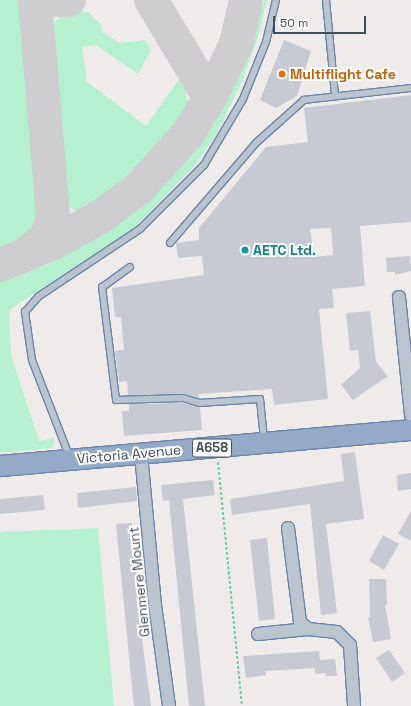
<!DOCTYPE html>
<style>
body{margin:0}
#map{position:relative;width:411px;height:706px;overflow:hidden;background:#efebeb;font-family:"Space Grotesk",sans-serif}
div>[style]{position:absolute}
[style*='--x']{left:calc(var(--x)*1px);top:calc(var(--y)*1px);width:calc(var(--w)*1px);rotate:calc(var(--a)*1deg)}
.green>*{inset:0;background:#b5f0cf}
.taxiway>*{height:34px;margin:-17px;padding:0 17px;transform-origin:17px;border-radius:17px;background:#ceced1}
.building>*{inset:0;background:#c7cad2}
.path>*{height:2px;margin-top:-1px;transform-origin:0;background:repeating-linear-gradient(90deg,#6cd0a3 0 3px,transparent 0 5px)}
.roads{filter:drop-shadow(1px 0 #6b86aa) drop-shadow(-1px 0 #6b86aa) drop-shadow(0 1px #6b86aa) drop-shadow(0 -1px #6b86aa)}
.service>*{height:6px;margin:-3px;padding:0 3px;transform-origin:3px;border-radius:3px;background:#bbc5cf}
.minor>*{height:12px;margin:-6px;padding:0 6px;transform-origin:6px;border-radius:6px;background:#bbc5cf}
.trunk>*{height:20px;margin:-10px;padding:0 10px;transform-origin:10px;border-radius:10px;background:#94aac6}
.dots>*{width:11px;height:11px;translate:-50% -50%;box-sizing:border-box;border:2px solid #fff;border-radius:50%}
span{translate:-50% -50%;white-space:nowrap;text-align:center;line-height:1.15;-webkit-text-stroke:4px #fff;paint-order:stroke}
.shield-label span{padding:1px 3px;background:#fff;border:1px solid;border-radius:3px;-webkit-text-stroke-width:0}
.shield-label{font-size:13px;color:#434e5a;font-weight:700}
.food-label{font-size:14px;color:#c56008;font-weight:700}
.left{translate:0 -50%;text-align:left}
.culture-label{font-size:14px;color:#0d838f;font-weight:700}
.street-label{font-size:14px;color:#434e5a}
.scale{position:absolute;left:273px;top:16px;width:93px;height:18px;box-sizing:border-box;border:2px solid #434e5a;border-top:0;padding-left:5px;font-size:12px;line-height:14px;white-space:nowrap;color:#434e5a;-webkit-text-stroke:3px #fff;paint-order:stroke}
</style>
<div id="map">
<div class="green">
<div style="clip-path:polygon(0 0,23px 0,41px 219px,32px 236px,0 249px)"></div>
<div style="clip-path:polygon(264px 0,267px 0,258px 37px,242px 81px,217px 133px,195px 165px,135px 227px,9px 310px,11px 355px,39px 441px,54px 438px,54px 444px,52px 448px,0 453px,0 281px,47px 265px,91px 241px,127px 216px,162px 183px,191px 149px,219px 108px,218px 104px,223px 101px,232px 83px,256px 9px,263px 5px)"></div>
<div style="clip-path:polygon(66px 11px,88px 12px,101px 25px,102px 32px,120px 43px,145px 40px,151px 50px,138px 74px,96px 45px,82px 47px,87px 82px,146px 126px,180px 78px,185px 88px,188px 106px,161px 142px,126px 179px,83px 213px,74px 210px,66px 203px,50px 27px)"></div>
<div style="clip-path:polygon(98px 528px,114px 706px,0 706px,0 532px)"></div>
</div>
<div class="taxiway">
<div style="--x:57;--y:0;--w:12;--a:0"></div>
<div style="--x:151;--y:0;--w:114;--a:59"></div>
<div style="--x:27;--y:254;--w:27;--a:-42"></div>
<div style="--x:47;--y:236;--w:22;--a:-74"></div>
<div style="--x:53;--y:215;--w:216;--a:-94.8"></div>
<div style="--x:0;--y:265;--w:58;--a:-22.2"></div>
<div style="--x:54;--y:243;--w:53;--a:-29.5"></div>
<div style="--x:100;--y:217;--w:47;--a:-36.4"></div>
<div style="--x:138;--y:189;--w:74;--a:-47.7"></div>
<div style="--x:188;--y:134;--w:42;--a:-58.6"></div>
<div style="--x:210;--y:98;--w:60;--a:-64.3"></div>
<div style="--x:236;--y:44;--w:45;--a:-77.2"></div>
</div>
<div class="building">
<div style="clip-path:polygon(284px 40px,311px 51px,297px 96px,276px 108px,260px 100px)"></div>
<div style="clip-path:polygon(evenodd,411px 95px,411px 222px,360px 226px,365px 286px,332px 289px,334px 308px,319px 309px,328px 399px,274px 405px,272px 389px,199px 394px,199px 398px,183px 394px,128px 395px,127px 381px,119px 382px,115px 351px,124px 350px,121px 317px,115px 317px,112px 288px,204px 275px,202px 256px,178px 258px,176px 243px,199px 240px,199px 228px,266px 147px,308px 142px,304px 108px,411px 95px,331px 228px,333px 255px,314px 257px,310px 229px,331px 228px)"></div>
<div style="clip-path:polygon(410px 256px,411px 271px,395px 275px,395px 272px,387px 272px,386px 258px)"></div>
<div style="clip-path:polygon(370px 311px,376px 362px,388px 376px,353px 400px,341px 385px,360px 368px,358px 350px,350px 351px,346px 313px)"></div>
<div style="clip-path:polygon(182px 403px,200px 407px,202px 430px,124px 436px,122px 411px,129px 411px,129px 404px)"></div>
<div style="clip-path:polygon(355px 452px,364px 519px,326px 524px,337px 613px,321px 615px,310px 504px,232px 515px,230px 499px,344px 481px,341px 454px)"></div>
<div style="clip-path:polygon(411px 473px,411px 489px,398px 491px,397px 475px)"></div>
<div style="clip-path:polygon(213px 480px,215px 495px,183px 499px,205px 706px,189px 706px,169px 500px,163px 501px,161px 485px)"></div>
<div style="clip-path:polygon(136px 487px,137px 501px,78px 508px,77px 493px)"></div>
<div style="clip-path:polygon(43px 495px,45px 510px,0 514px,0 499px)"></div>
<div style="clip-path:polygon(411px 511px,411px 541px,398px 534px)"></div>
<div style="clip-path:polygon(132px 523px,143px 647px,151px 706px,134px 706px,131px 677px,116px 524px)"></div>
<div style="clip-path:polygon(383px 535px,399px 544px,384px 570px,369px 561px)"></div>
<div style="clip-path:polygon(267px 538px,275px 619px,259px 621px,250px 540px)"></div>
<div style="clip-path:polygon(369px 579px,386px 579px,387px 605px,385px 605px,391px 639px,373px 642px,368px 617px,370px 617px)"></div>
<div style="clip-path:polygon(389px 650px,405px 673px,392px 682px,376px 658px)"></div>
<div style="clip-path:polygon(319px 651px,320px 660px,335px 659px,337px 676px,326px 676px,326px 673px,315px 674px,315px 668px,265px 671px,266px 675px,246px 678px,243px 656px)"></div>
</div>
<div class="path">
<div style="--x:218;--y:462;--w:245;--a:84.4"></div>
</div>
<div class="roads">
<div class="service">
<div style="--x:326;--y:0;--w:96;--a:84.6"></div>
<div style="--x:170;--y:243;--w:133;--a:-49.3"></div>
<div style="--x:257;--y:142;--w:63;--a:-41.8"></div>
<div style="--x:304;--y:100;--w:108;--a:-6.4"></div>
<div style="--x:130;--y:267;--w:34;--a:144"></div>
<div style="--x:102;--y:287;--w:114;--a:82.9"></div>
<div style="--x:116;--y:400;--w:67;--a:-1.7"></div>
<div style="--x:183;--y:398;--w:17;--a:17"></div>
<div style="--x:199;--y:403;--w:61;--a:-3.8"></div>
<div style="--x:260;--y:399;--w:41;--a:84.4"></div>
<div style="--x:70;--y:458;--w:105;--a:-111.2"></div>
<div style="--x:32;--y:360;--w:49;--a:-98.3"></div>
<div style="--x:25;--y:312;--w:21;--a:-49"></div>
<div style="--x:39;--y:296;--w:121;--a:-33.6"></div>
<div style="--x:140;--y:229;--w:91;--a:-45"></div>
<div style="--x:204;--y:165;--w:77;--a:-59.4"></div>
<div style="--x:243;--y:99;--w:61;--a:-68"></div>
<div style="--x:266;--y:42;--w:43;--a:-76.6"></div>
</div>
<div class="minor">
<div style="--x:399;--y:297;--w:119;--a:84.2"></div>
<div style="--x:141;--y:454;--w:152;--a:84.7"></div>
<div style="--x:155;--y:605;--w:102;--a:82.1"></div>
<div style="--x:288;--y:528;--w:95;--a:82.7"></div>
<div style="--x:300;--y:622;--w:11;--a:41"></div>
<div style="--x:308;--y:629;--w:29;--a:6"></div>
<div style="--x:337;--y:632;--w:18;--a:45"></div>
<div style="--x:350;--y:645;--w:61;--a:86.2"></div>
<div style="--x:258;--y:634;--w:50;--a:-5.7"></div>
</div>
<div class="trunk">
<div style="--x:0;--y:466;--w:413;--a:-5"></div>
</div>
</div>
<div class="dots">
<div style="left:282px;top:74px;background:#e8710a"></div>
<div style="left:245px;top:250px;background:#0f9aa8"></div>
</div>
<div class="shield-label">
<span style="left:212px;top:448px">A658</span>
</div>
<div class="food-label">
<span class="left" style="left:290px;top:74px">Multiflight Cafe</span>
</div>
<div class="culture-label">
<span class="left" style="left:253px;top:250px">AETC Ltd.</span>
</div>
<div class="street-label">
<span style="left:129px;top:454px;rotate:-5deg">Victoria Avenue</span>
<span style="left:139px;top:582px;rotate:-96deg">Glenmere Mount</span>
</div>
<div class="scale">50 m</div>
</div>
